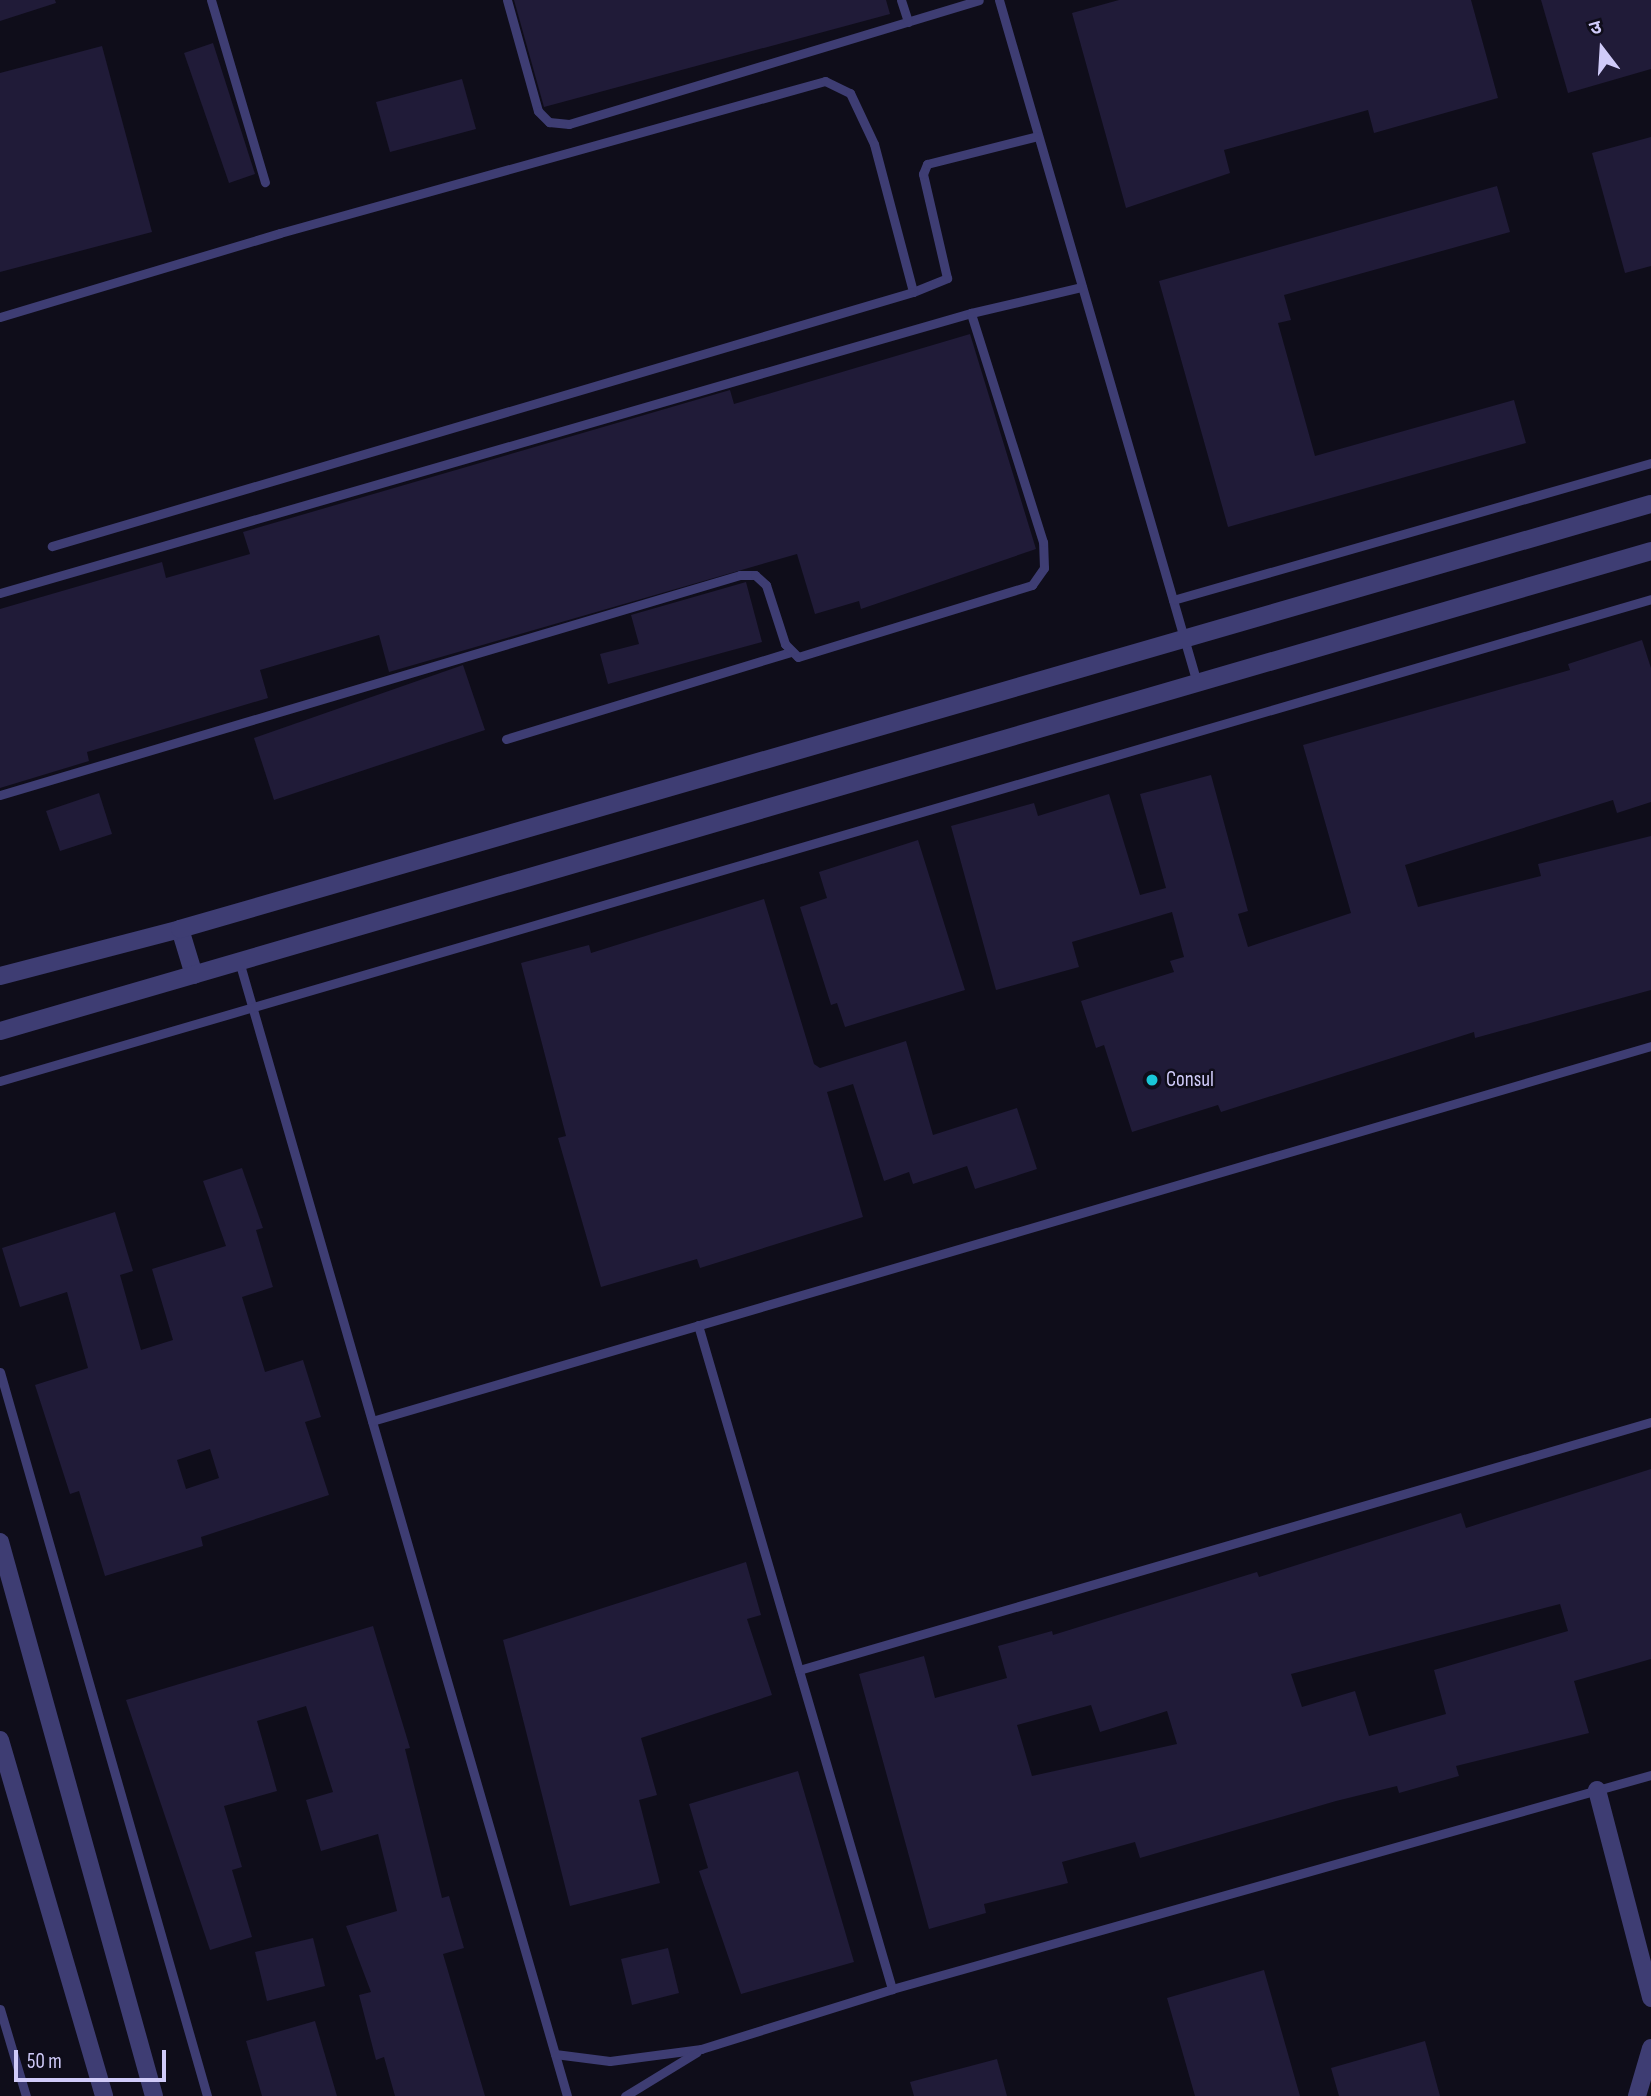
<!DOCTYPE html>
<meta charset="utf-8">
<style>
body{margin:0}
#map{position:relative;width:1651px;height:2096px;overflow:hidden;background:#0f0d1a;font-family:"Sofia Sans Condensed","Noto Sans Devanagari",sans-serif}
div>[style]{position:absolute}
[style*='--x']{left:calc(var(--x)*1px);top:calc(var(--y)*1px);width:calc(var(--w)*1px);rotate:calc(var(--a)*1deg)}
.building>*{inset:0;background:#201b38}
.service>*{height:9px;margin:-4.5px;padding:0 4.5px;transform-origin:4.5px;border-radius:4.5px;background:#3e3d73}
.minor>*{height:18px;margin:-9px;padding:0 9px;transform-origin:9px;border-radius:9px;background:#3e3d73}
.tertiary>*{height:18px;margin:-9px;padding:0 9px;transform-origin:9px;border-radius:9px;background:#3e3d73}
.dots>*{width:19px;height:19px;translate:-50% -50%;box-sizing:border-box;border:4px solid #0f0d1a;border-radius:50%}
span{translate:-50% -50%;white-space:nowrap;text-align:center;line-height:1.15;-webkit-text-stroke:5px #0f0d1a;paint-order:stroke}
.poi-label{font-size:21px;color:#d0cbf9}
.left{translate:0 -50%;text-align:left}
.north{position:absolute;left:1567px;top:14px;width:70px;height:70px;-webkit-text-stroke:5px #0f0d1a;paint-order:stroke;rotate:343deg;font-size:19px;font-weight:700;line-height:28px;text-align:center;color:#d0cbf9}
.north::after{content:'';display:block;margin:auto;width:24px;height:32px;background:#d0cbf9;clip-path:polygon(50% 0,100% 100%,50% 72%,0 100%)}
.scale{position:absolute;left:14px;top:2050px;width:152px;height:32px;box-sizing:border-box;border:4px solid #d0cbf9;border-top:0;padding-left:9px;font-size:21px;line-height:24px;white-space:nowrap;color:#d0cbf9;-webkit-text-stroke:5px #0f0d1a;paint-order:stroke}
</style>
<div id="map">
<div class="building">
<div style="clip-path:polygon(0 0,55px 0,56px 3px,0 21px)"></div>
<div style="clip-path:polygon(514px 0,886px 0,890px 14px,544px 107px)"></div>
<div style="clip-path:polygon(1119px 0,1471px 0,1498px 98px,1374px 133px,1368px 110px,1224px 150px,1230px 173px,1126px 208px,1072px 13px)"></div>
<div style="clip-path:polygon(1541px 0,1651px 0,1651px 69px,1568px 93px)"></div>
<div style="clip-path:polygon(213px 43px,255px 174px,229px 183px,184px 53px)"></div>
<div style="clip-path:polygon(102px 46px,152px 232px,0 272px,0 73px)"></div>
<div style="clip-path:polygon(462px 79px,476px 129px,390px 152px,376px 102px)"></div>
<div style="clip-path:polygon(1651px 137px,1651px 266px,1625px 273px,1592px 153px)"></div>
<div style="clip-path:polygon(1497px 186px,1510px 232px,1284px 295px,1291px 320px,1278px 323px,1315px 456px,1514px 400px,1526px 443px,1228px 527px,1159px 281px)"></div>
<div style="clip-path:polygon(970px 334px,1036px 549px,861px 609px,859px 601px,815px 614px,797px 554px,389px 672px,379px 635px,260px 670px,268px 698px,87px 752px,89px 761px,0 788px,0 609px,162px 562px,166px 578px,250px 554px,243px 532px,730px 390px,734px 404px)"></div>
<div style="clip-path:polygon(746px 582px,762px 642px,608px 684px,600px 654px,639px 644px,631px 615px)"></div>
<div style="clip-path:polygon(1642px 640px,1651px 668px,1651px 802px,1617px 813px,1613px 800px,1405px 865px,1418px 907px,1541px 876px,1538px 864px,1651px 836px,1651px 990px,1475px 1038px,1474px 1032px,1221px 1112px,1218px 1105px,1132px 1132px,1104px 1045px,1096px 1048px,1081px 1001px,1174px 972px,1170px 961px,1184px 957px,1172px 912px,1072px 942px,1079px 967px,996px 990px,951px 826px,1034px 803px,1038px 816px,1109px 794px,1140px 895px,1166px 888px,1140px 794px,1211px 775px,1248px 911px,1238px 914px,1248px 947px,1351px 913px,1303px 745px,1570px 670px,1568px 664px)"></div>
<div style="clip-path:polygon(463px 665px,485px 730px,274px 800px,254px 738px)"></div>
<div style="clip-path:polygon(99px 793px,112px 834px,60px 851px,46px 811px)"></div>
<div style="clip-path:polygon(918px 840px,965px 990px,845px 1027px,837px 1003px,831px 1005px,800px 907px,827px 898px,819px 872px)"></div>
<div style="clip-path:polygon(764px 899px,814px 1064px,820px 1068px,906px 1041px,933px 1135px,1017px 1108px,1037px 1169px,975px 1189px,967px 1166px,913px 1184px,909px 1172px,884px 1181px,853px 1084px,827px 1092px,863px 1217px,700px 1268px,697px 1259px,601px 1287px,558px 1138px,566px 1136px,521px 963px,589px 945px,591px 953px)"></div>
<div style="clip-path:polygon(evenodd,242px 1168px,263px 1228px,256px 1230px,273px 1287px,242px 1297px,265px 1372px,303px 1360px,321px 1417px,305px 1422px,329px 1495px,201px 1537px,203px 1546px,105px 1576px,79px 1491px,70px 1494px,35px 1385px,88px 1368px,67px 1292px,20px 1307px,2px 1248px,115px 1212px,133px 1271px,120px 1275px,141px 1350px,173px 1340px,152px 1269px,226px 1246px,203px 1181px,242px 1168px,210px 1449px,219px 1478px,186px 1489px,177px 1460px,210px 1449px)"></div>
<div style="clip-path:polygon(evenodd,1651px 1469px,1651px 1659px,1574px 1681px,1589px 1733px,1456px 1766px,1459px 1776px,1399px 1793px,1397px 1786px,1336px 1801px,1140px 1858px,1135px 1842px,1062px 1862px,1068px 1883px,984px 1904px,986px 1913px,929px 1929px,859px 1674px,924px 1656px,935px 1698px,1007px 1678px,998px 1646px,1052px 1631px,1053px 1635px,1257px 1572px,1259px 1577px,1461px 1513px,1466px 1528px,1651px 1469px,1560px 1604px,1568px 1631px,1434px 1670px,1446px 1714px,1369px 1736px,1355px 1691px,1302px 1707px,1291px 1674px,1560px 1604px,1651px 1469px,1091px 1705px,1100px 1732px,1167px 1711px,1177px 1744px,1032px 1776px,1017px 1725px,1091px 1705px)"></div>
<div style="clip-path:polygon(746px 1562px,761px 1615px,747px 1619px,772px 1695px,641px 1738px,657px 1795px,639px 1800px,660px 1883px,570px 1906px,503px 1640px)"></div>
<div style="clip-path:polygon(373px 1626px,410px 1748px,405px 1749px,442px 1898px,449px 1896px,464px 1948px,443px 1954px,485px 2096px,395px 2096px,384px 2057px,376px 2060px,359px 1995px,371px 1992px,346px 1926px,397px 1911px,378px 1834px,321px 1851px,306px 1800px,333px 1792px,306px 1706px,257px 1721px,277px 1791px,224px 1806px,242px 1867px,232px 1870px,252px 1937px,210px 1950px,126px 1700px)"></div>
<div style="clip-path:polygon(798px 1771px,854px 1962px,741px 1994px,699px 1871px,708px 1868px,689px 1804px)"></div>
<div style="clip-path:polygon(313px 1938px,325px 1986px,267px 2001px,255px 1952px)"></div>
<div style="clip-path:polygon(668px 1948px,679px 1993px,632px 2005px,621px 1959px)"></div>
<div style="clip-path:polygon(1264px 1970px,1300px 2096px,1195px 2096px,1167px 1998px)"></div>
<div style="clip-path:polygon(315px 2021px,337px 2096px,262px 2096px,246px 2041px)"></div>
<div style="clip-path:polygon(1425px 2041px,1440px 2096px,1339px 2096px,1331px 2068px)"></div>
<div style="clip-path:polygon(997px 2059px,1007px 2096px,914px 2096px,910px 2082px)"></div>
</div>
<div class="service">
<div style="--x:211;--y:0;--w:190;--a:73.5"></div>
<div style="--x:507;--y:0;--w:115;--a:74.4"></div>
<div style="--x:538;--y:111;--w:16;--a:45"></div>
<div style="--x:549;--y:122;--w:20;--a:6"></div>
<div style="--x:569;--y:124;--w:428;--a:-16.8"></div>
<div style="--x:901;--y:0;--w:23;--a:72"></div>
<div style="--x:999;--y:0;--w:711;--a:73.83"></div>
<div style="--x:913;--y:292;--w:37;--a:-22"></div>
<div style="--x:947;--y:278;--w:107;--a:-103"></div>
<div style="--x:923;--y:174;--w:11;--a:-68"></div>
<div style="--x:927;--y:164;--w:114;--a:-14.2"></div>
<div style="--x:0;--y:317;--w:292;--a:-16.7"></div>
<div style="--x:280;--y:233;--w:566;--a:-15.58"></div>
<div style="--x:825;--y:81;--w:28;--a:26"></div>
<div style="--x:850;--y:93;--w:56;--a:64.8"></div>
<div style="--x:874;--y:144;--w:153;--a:75.2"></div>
<div style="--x:913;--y:292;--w:898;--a:163.56"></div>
<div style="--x:0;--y:593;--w:1011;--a:-16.09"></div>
<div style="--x:1173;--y:600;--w:497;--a:-16"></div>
<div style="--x:506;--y:739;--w:298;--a:-17"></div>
<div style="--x:0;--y:795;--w:772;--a:-16.56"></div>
<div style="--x:740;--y:575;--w:15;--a:0"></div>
<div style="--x:755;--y:575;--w:15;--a:42"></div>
<div style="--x:766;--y:585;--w:62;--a:72.1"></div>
<div style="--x:785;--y:644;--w:18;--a:45"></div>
<div style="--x:798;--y:657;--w:245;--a:-17.1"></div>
<div style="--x:1032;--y:585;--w:21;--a:-55"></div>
<div style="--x:1044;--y:568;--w:26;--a:-92"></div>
<div style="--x:1043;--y:542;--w:240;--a:-107.5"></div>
<div style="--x:971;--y:313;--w:114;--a:-13.2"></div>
<div style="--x:239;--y:961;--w:1181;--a:73.88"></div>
<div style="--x:0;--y:1081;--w:1720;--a:-16.27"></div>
<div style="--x:698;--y:1325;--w:692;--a:73.71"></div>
<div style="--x:0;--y:1372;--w:753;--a:74.04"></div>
<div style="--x:372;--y:1421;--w:1333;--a:-16.34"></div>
<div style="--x:799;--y:1670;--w:887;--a:-16.23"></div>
<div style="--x:0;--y:2009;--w:91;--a:73.4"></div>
<div style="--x:555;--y:2054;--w:55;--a:7.3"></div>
<div style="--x:610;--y:2061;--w:92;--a:-7.5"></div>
<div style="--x:701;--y:2049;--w:200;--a:-17.4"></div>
<div style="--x:892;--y:1989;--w:789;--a:-15.75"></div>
<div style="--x:625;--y:2096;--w:84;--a:-31.4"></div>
</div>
<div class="minor">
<div style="--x:1597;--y:1790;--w:215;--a:75.4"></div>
<div style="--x:1637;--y:2096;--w:50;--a:-73.7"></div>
</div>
<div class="tertiary">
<div style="--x:180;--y:929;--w:48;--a:73.1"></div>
<div style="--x:0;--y:976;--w:186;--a:-14.6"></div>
<div style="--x:180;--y:929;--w:1531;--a:-16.12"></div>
<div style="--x:0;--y:1031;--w:1719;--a:-16.21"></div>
<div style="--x:0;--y:1542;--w:575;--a:74.47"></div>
<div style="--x:0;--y:1740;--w:371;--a:73.7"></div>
</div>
<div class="dots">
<div style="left:1152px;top:1080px;background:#19c7d7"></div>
</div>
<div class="poi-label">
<span class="left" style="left:1166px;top:1080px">Consul</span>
</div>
<div class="north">उ</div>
<div class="scale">50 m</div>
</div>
